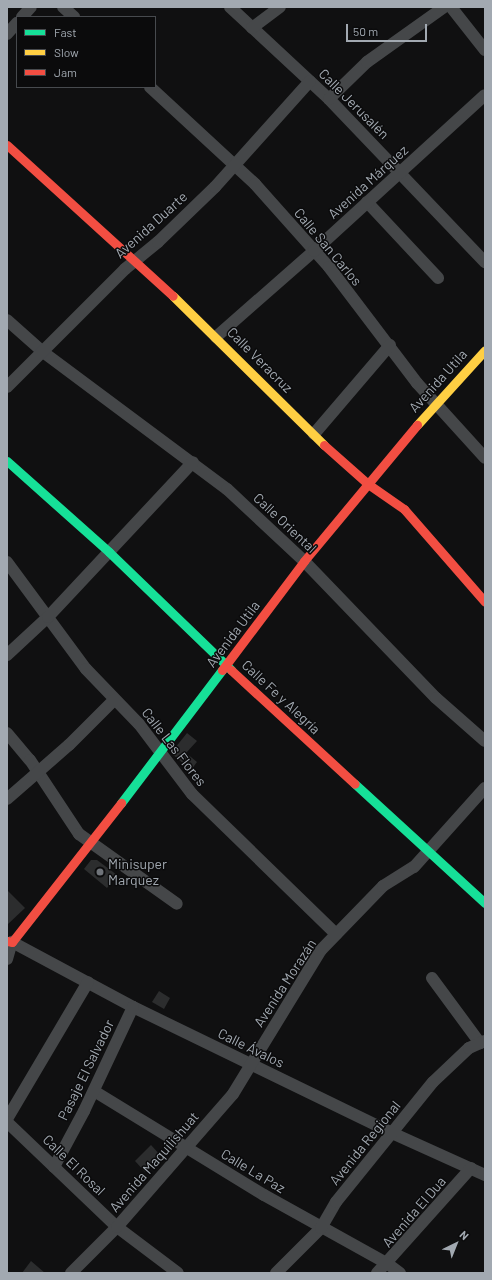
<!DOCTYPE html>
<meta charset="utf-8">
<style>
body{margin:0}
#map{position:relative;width:492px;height:1280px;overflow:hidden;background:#101011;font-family:Barlow,sans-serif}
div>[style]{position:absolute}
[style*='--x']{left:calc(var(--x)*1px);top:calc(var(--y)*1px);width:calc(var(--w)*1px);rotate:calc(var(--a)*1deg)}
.building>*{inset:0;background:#2c2d2e}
.street>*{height:12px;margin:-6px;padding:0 6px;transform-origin:6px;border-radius:6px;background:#454749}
.fast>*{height:9px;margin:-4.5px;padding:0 4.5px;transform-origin:4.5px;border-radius:4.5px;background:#16e098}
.slow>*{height:9px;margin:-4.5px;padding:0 4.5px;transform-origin:4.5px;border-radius:4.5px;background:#ffcf43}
.jam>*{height:9px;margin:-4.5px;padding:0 4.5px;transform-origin:4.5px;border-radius:4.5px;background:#f24e42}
.dots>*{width:11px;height:11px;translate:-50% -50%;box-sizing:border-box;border:2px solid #0b0b0c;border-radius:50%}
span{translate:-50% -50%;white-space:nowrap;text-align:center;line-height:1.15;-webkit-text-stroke:3px #0b0b0c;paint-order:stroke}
.street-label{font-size:14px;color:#a2a9b1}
.poi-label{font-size:14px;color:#a2a9b1}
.left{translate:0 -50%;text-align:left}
.frame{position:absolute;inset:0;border:8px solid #a2a9b1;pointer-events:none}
.legend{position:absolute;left:16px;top:16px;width:140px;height:72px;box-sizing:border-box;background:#0b0b0c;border:1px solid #474a4e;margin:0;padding:5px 7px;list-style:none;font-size:12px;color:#a2a9b1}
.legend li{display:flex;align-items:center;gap:8px;height:20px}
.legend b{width:20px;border:1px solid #474a4e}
.north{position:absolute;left:436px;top:1224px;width:40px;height:40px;-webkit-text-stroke:3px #0b0b0c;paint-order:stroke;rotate:43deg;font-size:11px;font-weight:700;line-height:16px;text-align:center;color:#a2a9b1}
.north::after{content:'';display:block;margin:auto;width:14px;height:18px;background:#a2a9b1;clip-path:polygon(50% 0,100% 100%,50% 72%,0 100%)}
.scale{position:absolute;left:346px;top:24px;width:81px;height:18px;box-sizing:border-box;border:2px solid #a2a9b1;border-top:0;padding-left:5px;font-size:12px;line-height:14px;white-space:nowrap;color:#a2a9b1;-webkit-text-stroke:3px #0b0b0c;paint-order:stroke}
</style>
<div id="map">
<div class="building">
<div style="clip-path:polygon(187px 733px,197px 741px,186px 753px,197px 762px,191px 770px,171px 753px)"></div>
<div style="clip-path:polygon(91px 860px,97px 860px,117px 875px,107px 888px,84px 869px)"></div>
<div style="clip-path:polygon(7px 890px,25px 908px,7px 925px)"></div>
<div style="clip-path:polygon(159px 991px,170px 998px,164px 1009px,152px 1002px)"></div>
<div style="clip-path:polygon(151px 1145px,161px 1156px,145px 1172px,135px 1161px)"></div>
<div style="clip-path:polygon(31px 1261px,45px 1273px,22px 1273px)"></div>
</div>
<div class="street">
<div style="--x:63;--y:7;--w:15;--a:42"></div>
<div style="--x:230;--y:7;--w:135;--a:42.9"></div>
<div style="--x:329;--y:99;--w:226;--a:46.3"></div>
<div style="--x:451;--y:7;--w:55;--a:51.7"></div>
<div style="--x:22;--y:17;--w:13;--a:-48"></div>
<div style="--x:252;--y:28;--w:35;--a:-37"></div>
<div style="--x:7;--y:34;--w:15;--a:-48"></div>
<div style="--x:150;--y:87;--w:143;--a:42.7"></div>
<div style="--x:255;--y:184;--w:111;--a:48.3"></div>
<div style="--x:329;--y:267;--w:146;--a:52.8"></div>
<div style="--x:417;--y:383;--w:101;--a:47.8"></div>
<div style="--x:329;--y:99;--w:53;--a:-44.2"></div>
<div style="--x:367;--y:62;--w:95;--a:-35.5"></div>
<div style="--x:367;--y:202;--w:104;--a:46.9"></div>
<div style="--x:7;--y:320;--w:48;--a:41.6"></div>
<div style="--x:43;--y:352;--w:229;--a:36.7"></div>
<div style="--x:227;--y:489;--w:105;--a:43.1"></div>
<div style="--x:304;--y:561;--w:190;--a:46.1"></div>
<div style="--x:436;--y:698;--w:65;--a:41.3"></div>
<div style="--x:216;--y:337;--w:130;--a:-41.3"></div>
<div style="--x:314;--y:251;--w:231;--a:-42.4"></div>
<div style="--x:7;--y:387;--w:167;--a:-45"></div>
<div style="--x:125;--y:269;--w:43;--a:-39.3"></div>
<div style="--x:158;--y:242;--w:79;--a:-44"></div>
<div style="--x:215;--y:187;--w:142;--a:-48.1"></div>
<div style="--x:314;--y:434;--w:117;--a:-49.5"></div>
<div style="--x:7;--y:562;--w:133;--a:53.6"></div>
<div style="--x:86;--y:669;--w:76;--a:46.1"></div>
<div style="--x:139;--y:724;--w:88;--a:52.9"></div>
<div style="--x:192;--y:794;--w:201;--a:44.2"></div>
<div style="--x:7;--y:655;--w:56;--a:-42.8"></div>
<div style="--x:48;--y:617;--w:212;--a:-46.9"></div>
<div style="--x:7;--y:733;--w:35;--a:50"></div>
<div style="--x:30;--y:760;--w:89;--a:56.5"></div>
<div style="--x:79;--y:834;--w:120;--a:35.5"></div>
<div style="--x:7;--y:799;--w:82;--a:-41.1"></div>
<div style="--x:69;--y:745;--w:64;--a:-45"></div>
<div style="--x:7;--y:959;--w:18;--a:-74"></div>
<div style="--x:12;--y:942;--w:137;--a:28.2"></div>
<div style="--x:133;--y:1007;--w:288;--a:25.9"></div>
<div style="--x:392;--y:1133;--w:102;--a:24.3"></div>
<div style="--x:432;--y:978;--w:81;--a:53.6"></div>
<div style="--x:94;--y:1091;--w:199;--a:31.5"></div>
<div style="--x:264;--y:1195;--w:142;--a:29.1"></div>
<div style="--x:388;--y:1264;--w:15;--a:37"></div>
<div style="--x:7;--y:1119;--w:159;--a:-59.4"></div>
<div style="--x:7;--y:1122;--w:152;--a:43.7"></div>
<div style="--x:117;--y:1227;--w:76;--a:37"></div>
<div style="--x:54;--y:1167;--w:64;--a:-61.8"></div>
<div style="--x:84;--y:1111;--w:115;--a:-64.8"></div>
<div style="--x:71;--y:1273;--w:65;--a:-45"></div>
<div style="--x:117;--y:1227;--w:176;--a:-48.9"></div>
<div style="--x:233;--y:1094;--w:169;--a:-58.6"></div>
<div style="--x:321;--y:950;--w:89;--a:-45.9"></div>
<div style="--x:383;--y:886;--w:36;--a:-32"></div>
<div style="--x:414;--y:867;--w:106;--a:-48.1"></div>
<div style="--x:276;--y:1273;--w:64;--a:-45"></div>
<div style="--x:321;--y:1228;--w:30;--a:-60"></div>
<div style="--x:336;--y:1202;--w:154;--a:-51.1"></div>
<div style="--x:433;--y:1082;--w:50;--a:-43.4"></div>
<div style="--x:469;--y:1048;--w:17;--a:-24"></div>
<div style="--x:377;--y:1273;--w:141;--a:-48.2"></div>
</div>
<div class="fast">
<div style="--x:7;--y:461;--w:137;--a:41.7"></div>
<div style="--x:109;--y:552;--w:170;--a:44"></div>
<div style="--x:355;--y:784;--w:176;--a:42.5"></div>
<div style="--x:121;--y:803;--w:167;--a:-52.8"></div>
</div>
<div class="slow">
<div style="--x:173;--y:296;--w:212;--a:44.6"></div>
<div style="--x:417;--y:425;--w:101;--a:-47.8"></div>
</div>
<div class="jam">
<div style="--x:7;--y:145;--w:224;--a:42.3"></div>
<div style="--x:324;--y:445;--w:59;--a:41.6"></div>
<div style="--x:368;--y:484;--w:44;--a:34.8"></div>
<div style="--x:404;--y:509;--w:123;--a:48.9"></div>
<div style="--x:222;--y:670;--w:136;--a:-53"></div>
<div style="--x:304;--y:561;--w:177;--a:-50.3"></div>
<div style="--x:231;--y:670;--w:168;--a:42.6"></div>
<div style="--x:7;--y:941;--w:5;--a:11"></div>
<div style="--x:12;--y:942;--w:177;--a:-51.9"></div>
</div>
<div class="dots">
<div style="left:100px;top:872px;background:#6f7379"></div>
</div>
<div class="street-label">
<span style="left:354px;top:104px;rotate:45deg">Calle Jerusalén</span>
<span style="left:368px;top:182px;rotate:-42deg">Avenida Márquez</span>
<span style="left:151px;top:225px;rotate:-42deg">Avenida Duarte</span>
<span style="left:328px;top:247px;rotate:50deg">Calle San Carlos</span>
<span style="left:260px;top:360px;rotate:45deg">Calle Veracruz</span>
<span style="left:438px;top:381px;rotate:-48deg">Avenida Utila</span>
<span style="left:285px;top:523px;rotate:43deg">Calle Oriental</span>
<span style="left:233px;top:634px;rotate:-53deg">Avenida Utila</span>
<span style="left:281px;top:697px;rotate:43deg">Calle Fe y Alegría</span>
<span style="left:174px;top:747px;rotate:52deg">Calle Las Flores</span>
<span style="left:285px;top:983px;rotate:-57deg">Avenida Morazán</span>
<span style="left:251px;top:1048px;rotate:26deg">Calle Ávalos</span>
<span style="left:86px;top:1070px;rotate:-64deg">Pasaje El Salvador</span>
<span style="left:365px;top:1143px;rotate:-51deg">Avenida Regional</span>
<span style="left:154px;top:1162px;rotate:-49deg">Avenida Maquilishuat</span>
<span style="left:74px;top:1165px;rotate:44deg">Calle El Rosal</span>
<span style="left:253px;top:1171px;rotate:31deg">Calle La Paz</span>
<span style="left:414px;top:1212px;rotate:-49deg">Avenida El Dua</span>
</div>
<div class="poi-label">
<span class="left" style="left:108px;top:872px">Minisuper<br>Marquez</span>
</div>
<div class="frame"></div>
<ul class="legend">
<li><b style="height:5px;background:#16e098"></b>Fast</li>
<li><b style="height:5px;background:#ffcf43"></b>Slow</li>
<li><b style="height:5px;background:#f24e42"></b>Jam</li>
</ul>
<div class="north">N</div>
<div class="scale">50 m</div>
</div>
